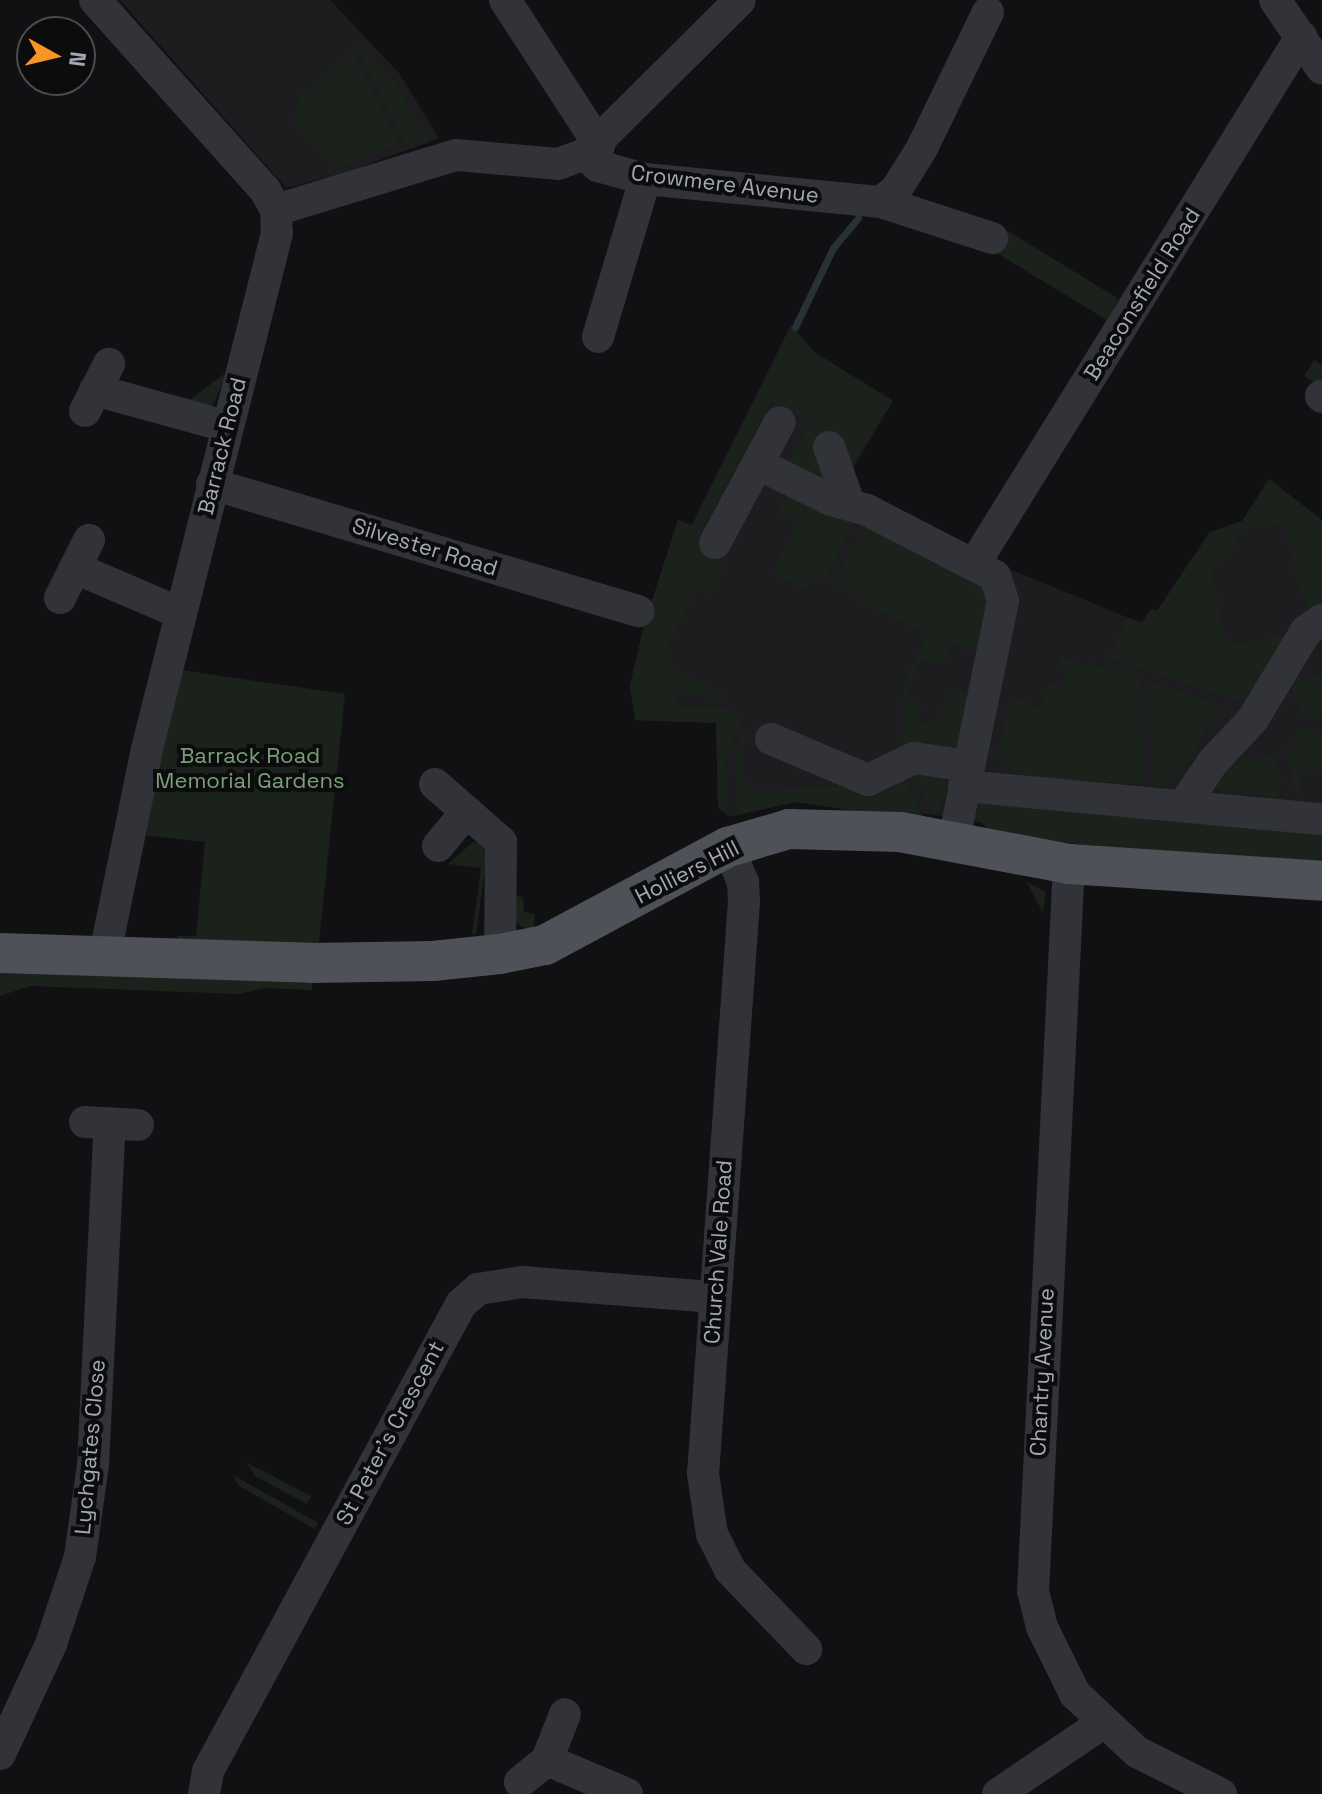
<!DOCTYPE html>
<style>
body{margin:0}
#map{position:relative;width:1322px;height:1794px;overflow:hidden;background:#111113;font-family:"Space Grotesk",sans-serif}
div>[style]{position:absolute}
[style*='--x']{left:calc(var(--x)*1px);top:calc(var(--y)*1px);width:calc(var(--w)*1px);rotate:calc(var(--a)*1deg)}
.built>*{inset:0;background:#1d1d20}
.green>*{inset:0;background:#1b221b}
.stream>*{height:7px;margin:-3.5px;padding:0 3.5px;transform-origin:3.5px;border-radius:3.5px;background:#273136}
.minor>*{height:32px;margin:-16px;padding:0 16px;transform-origin:16px;border-radius:16px;background:#323338}
.major>*{height:40px;margin:-20px;padding:0 20px;transform-origin:20px;border-radius:20px;background:#4e5157}
span{translate:-50% -50%;white-space:nowrap;text-align:center;line-height:1.15;-webkit-text-stroke:8px #0c0c0d;paint-order:stroke}
.street-label{font-size:22px;color:#a2a9b4}
.park-label{font-size:22px;color:#7aa078}
.north{position:absolute;left:16px;top:16px;width:80px;height:80px;box-sizing:border-box;background:#0c0c0d;border:2px solid #484b50;border-radius:50%;rotate:98deg;font-size:22px;font-weight:700;line-height:32px;text-align:center;color:#a2a9b4}
.north::after{content:'';display:block;margin:auto;width:28px;height:36px;background:#f79625;clip-path:polygon(50% 0,100% 100%,50% 72%,0 100%)}
</style>
<div id="map">
<div class="built">
<div style="clip-path:polygon(120px 0,330px 0,399px 73px,439px 138px,345px 173px,286px 188px)"></div>
<div style="clip-path:polygon(791px 325px,814px 352px,893px 401px,850px 473px,858px 490px,995px 563px,1141px 623px,1151px 609px,1157px 611px,1210px 532px,1242px 521px,1269px 479px,1322px 520px,1322px 847px,1117px 843px,835px 800px,795px 802px,730px 817px,718px 808px,716px 723px,635px 720px,630px 686px,644px 625px,644px 600px,652px 601px,678px 520px,692px 525px)"></div>
</div>
<div class="green">
<div style="clip-path:polygon(361px 44px,392px 79px,430px 142px,409px 149px,357px 48px)"></div>
<div style="clip-path:polygon(352px 52px,399px 144px,339px 168px,293px 123px,298px 99px)"></div>
<div style="clip-path:polygon(1008px 231px,1119px 299px,1107px 320px,995px 252px)"></div>
<div style="clip-path:polygon(791px 325px,814px 352px,893px 401px,833px 494px,789px 462px,810px 422px,771px 401px,695px 543px,728px 561px,710px 596px,697px 590px,664px 655px,670px 667px,719px 691px,723px 699px,676px 693px,675px 706px,733px 709px,742px 719px,726px 757px,727px 815px,718px 808px,716px 723px,635px 720px,630px 686px,644px 625px,644px 600px,652px 601px,678px 520px,692px 525px)"></div>
<div style="clip-path:polygon(1314px 360px,1322px 365px,1322px 387px,1304px 376px)"></div>
<div style="clip-path:polygon(228px 371px,213px 405px,187px 402px)"></div>
<div style="clip-path:polygon(1269px 479px,1322px 520px,1322px 603px,1312px 612px,1301px 595px,1284px 524px,1245px 529px,1211px 571px,1227px 647px,1292px 633px,1262px 689px,1234px 700px,1110px 657px,1128px 618px,1142px 623px,1151px 609px,1157px 611px,1210px 532px,1242px 521px)"></div>
<div style="clip-path:polygon(786px 494px,856px 517px,825px 580px,813px 577px,805px 589px,773px 572px,799px 521px,778px 510px)"></div>
<div style="clip-path:polygon(870px 519px,986px 580px,993px 599px,982px 653px,950px 643px,943px 665px,921px 659px,907px 695px,923px 705px,916px 720px,931px 728px,952px 689px,971px 695px,959px 737px,994px 747px,992px 757px,922px 742px,902px 744px,904px 682px,927px 635px,832px 584px)"></div>
<div style="clip-path:polygon(1062px 656px,1087px 667px,1090px 662px,1104px 669px,1108px 662px,1142px 678px,1144px 785px,1023px 777px,998px 759px,1010px 696px,1038px 709px,1050px 683px,1060px 688px,1067px 673px,1057px 668px)"></div>
<div style="clip-path:polygon(181px 670px,345px 694px,318px 951px,178px 941px,177px 936px,196px 936px,205px 842px,142px 835px)"></div>
<div style="clip-path:polygon(1322px 676px,1322px 720px,1301px 717px,1289px 679px)"></div>
<div style="clip-path:polygon(1150px 682px,1227px 707px,1209px 722px,1182px 772px,1167px 786px,1151px 785px)"></div>
<div style="clip-path:polygon(746px 725px,742px 774px,747px 791px,844px 786px,903px 775px,925px 821px,795px 802px,737px 815px,735px 757px)"></div>
<div style="clip-path:polygon(1300px 728px,1322px 731px,1322px 776px,1302px 774px,1299px 800px,1286px 754px)"></div>
<div style="clip-path:polygon(1273px 756px,1281px 776px,1278px 798px,1211px 789px,1242px 759px)"></div>
<div style="clip-path:polygon(911px 771px,944px 780px,947px 793px,936px 816px)"></div>
<div style="clip-path:polygon(995px 800px,1322px 828px,1322px 867px,1116px 850px,988px 830px,977px 817px,979px 807px)"></div>
<div style="clip-path:polygon(473px 842px,481px 843px,487px 854px,476px 934px,472px 935px,481px 868px,448px 864px)"></div>
<div style="clip-path:polygon(1027px 882px,1046px 892px,1043px 913px)"></div>
<div style="clip-path:polygon(516px 896px,523px 897px,524px 912px,535px 914px,533px 929px,521px 927px,513px 917px)"></div>
<div style="clip-path:polygon(0 965px,312px 978px,312px 990px,266px 988px,238px 994px,30px 986px,0 996px)"></div>
<div style="clip-path:polygon(247px 1463px,311px 1496px,307px 1504px,255px 1476px)"></div>
<div style="clip-path:polygon(233px 1475px,318px 1523px,315px 1529px,239px 1486px)"></div>
</div>
<div class="stream">
<div style="--x:795;--y:327;--w:88;--a:-64.3"></div>
<div style="--x:833;--y:248;--w:39;--a:-50"></div>
</div>
<div class="minor">
<div style="--x:95;--y:0;--w:255;--a:48.2"></div>
<div style="--x:265;--y:190;--w:23;--a:61"></div>
<div style="--x:276;--y:210;--w:23;--a:88"></div>
<div style="--x:277;--y:233;--w:532;--a:104.14"></div>
<div style="--x:147;--y:749;--w:209;--a:101.6"></div>
<div style="--x:505;--y:0;--w:173;--a:57"></div>
<div style="--x:1275;--y:0;--w:83;--a:55.7"></div>
<div style="--x:585;--y:154;--w:218;--a:-44.8"></div>
<div style="--x:881;--y:202;--w:19;--a:-39"></div>
<div style="--x:896;--y:190;--w:49;--a:-58.2"></div>
<div style="--x:922;--y:148;--w:151;--a:-64.1"></div>
<div style="--x:276;--y:210;--w:188;--a:-17"></div>
<div style="--x:456;--y:155;--w:102;--a:5"></div>
<div style="--x:558;--y:164;--w:29;--a:-20"></div>
<div style="--x:585;--y:154;--w:18;--a:43"></div>
<div style="--x:598;--y:166;--w:49;--a:15.5"></div>
<div style="--x:645;--y:179;--w:237;--a:5.6"></div>
<div style="--x:881;--y:202;--w:117;--a:18"></div>
<div style="--x:598;--y:337;--w:165;--a:-73.4"></div>
<div style="--x:95;--y:390;--w:136;--a:15.4"></div>
<div style="--x:1321;--y:396;--w:1;--a:45"></div>
<div style="--x:85;--y:411;--w:53;--a:-62.9"></div>
<div style="--x:829;--y:447;--w:59;--a:70.3"></div>
<div style="--x:758;--y:464;--w:79;--a:26.2"></div>
<div style="--x:829;--y:499;--w:40;--a:16"></div>
<div style="--x:867;--y:510;--w:144;--a:27.3"></div>
<div style="--x:995;--y:576;--w:26;--a:72"></div>
<div style="--x:1003;--y:601;--w:243;--a:101.6"></div>
<div style="--x:212;--y:484;--w:445;--a:16.6"></div>
<div style="--x:715;--y:543;--w:137;--a:-61.8"></div>
<div style="--x:983;--y:550;--w:604;--a:-58.21"></div>
<div style="--x:75;--y:568;--w:114;--a:23.2"></div>
<div style="--x:60;--y:598;--w:65;--a:-63.4"></div>
<div style="--x:771;--y:739;--w:105;--a:22.9"></div>
<div style="--x:868;--y:780;--w:51;--a:-25.6"></div>
<div style="--x:914;--y:758;--w:55;--a:8.4"></div>
<div style="--x:435;--y:784;--w:88;--a:41.3"></div>
<div style="--x:501;--y:842;--w:112;--a:90.5"></div>
<div style="--x:964;--y:786;--w:360;--a:5.3"></div>
<div style="--x:1183;--y:806;--w:53;--a:-55.7"></div>
<div style="--x:1213;--y:762;--w:59;--a:-47.1"></div>
<div style="--x:1253;--y:719;--w:103;--a:-58.9"></div>
<div style="--x:1306;--y:631;--w:19;--a:-35"></div>
<div style="--x:438;--y:846;--w:45;--a:-50.4"></div>
<div style="--x:728;--y:847;--w:38;--a:67"></div>
<div style="--x:743;--y:882;--w:19;--a:87"></div>
<div style="--x:744;--y:901;--w:574;--a:94.09"></div>
<div style="--x:703;--y:1474;--w:61;--a:81.5"></div>
<div style="--x:712;--y:1534;--w:40;--a:63.4"></div>
<div style="--x:730;--y:1570;--w:110;--a:46.1"></div>
<div style="--x:1069;--y:864;--w:728;--a:92.83"></div>
<div style="--x:1033;--y:1591;--w:37;--a:76"></div>
<div style="--x:1042;--y:1627;--w:75;--a:63.8"></div>
<div style="--x:1075;--y:1694;--w:85;--a:43.1"></div>
<div style="--x:1137;--y:1752;--w:94;--a:26.6"></div>
<div style="--x:85;--y:1122;--w:53;--a:3.2"></div>
<div style="--x:0;--y:1754;--w:121;--a:-65.1"></div>
<div style="--x:51;--y:1644;--w:92;--a:-71.6"></div>
<div style="--x:80;--y:1557;--w:93;--a:-82"></div>
<div style="--x:93;--y:1465;--w:342;--a:-87.2"></div>
<div style="--x:547;--y:1760;--w:87;--a:23"></div>
<div style="--x:520;--y:1782;--w:35;--a:-39"></div>
<div style="--x:547;--y:1760;--w:49;--a:-68.6"></div>
<div style="--x:204;--y:1794;--w:23;--a:-80"></div>
<div style="--x:208;--y:1771;--w:531;--a:-61.55"></div>
<div style="--x:461;--y:1304;--w:23;--a:-41"></div>
<div style="--x:478;--y:1289;--w:45;--a:-9"></div>
<div style="--x:522;--y:1282;--w:193;--a:4.5"></div>
<div style="--x:998;--y:1794;--w:127;--a:-34.1"></div>
</div>
<div class="major">
<div style="--x:0;--y:953;--w:311;--a:1.8"></div>
<div style="--x:311;--y:963;--w:122;--a:-0.9"></div>
<div style="--x:433;--y:961;--w:67;--a:-6"></div>
<div style="--x:500;--y:954;--w:46;--a:-11.3"></div>
<div style="--x:545;--y:945;--w:208;--a:-28.2"></div>
<div style="--x:728;--y:847;--w:64;--a:-16.4"></div>
<div style="--x:789;--y:829;--w:111;--a:1.5"></div>
<div style="--x:900;--y:832;--w:172;--a:10.7"></div>
<div style="--x:1069;--y:864;--w:254;--a:3.8"></div>
</div>
<div class="street-label">
<span style="left:725px;top:184px;rotate:7deg">Crowmere Avenue</span>
<span style="left:1142px;top:294px;rotate:-58deg">Beaconsfield Road</span>
<span style="left:222px;top:446px;rotate:-76deg">Barrack Road</span>
<span style="left:425px;top:547px;rotate:17deg">Silvester Road</span>
<span style="left:687px;top:872px;rotate:-27deg">Holliers Hill</span>
<span style="left:718px;top:1252px;rotate:-86deg">Church Vale Road</span>
<span style="left:1042px;top:1372px;rotate:-87deg">Chantry Avenue</span>
<span style="left:390px;top:1433px;rotate:-62deg">St Peter's Crescent</span>
<span style="left:90px;top:1447px;rotate:-85deg">Lychgates Close</span>
</div>
<div class="park-label">
<span style="left:250px;top:768px">Barrack Road<br>Memorial Gardens</span>
</div>
<div class="north">N</div>
</div>
